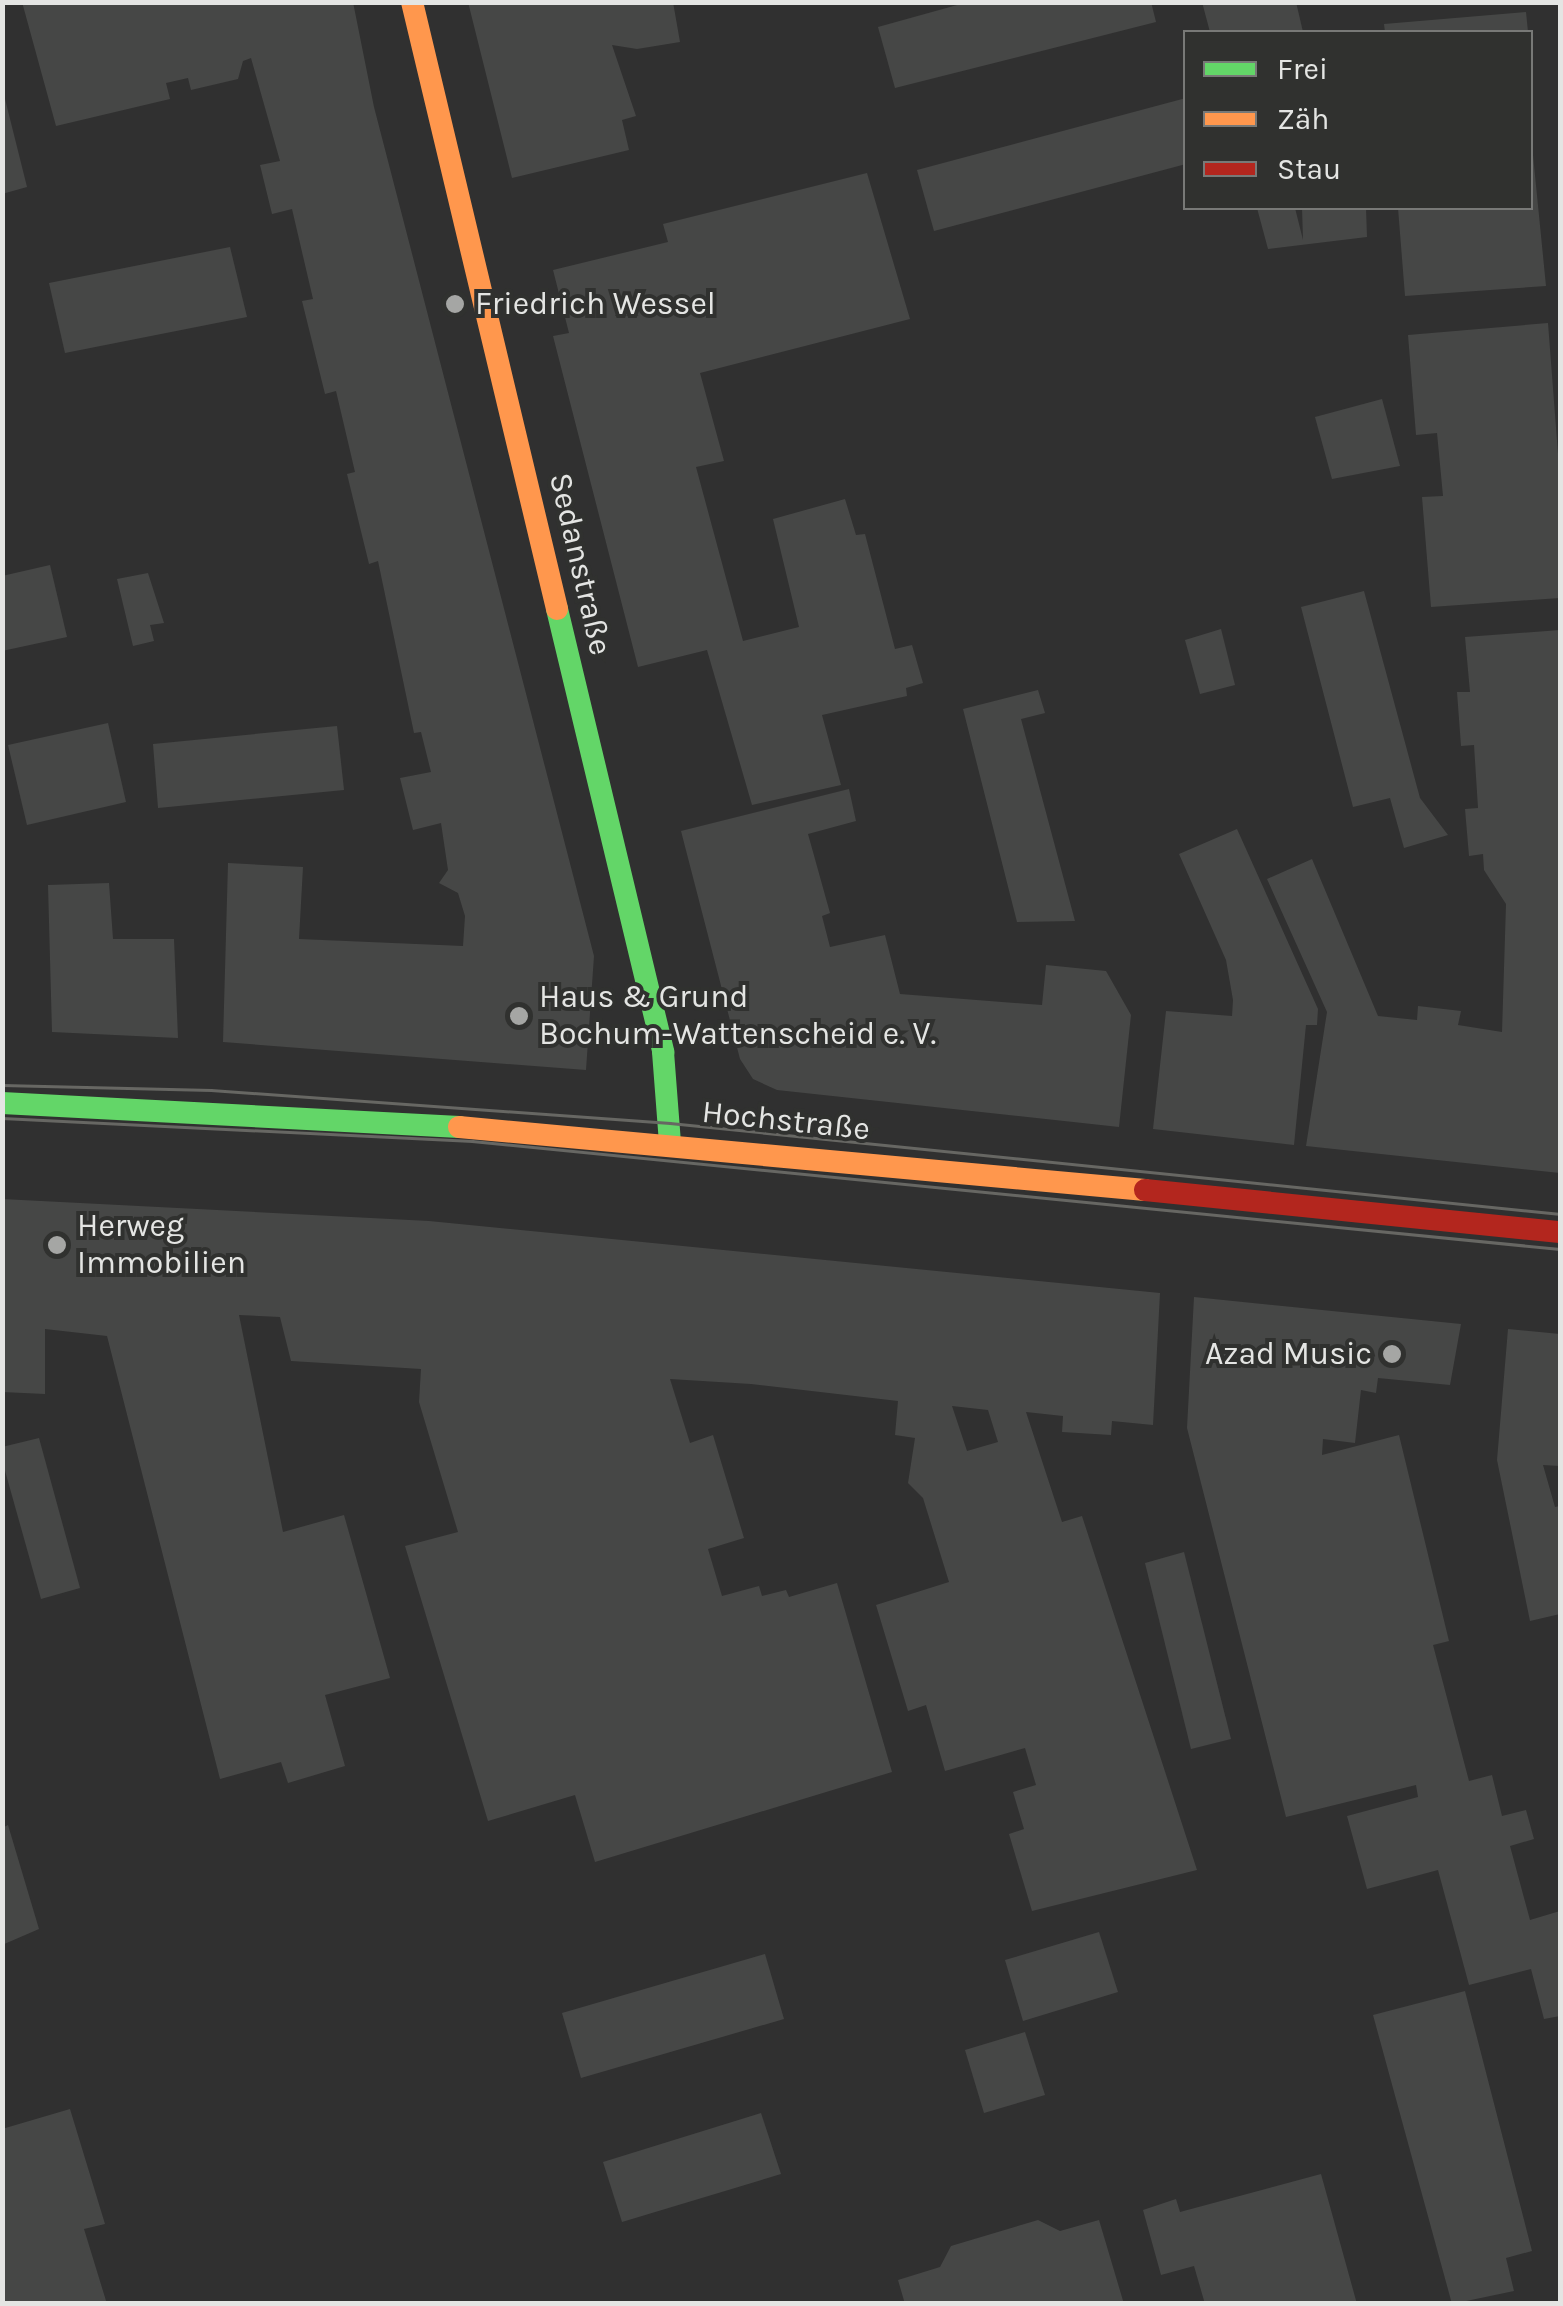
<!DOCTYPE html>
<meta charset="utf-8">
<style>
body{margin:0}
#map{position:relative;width:1563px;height:2306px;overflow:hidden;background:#303030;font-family:Karla,sans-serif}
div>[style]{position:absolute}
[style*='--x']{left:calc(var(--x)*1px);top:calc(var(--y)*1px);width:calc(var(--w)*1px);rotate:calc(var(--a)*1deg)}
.building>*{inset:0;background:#464746}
.fast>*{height:22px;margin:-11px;padding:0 11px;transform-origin:11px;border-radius:11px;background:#63d668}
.slow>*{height:22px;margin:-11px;padding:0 11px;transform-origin:11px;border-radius:11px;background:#ff974d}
.jam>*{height:22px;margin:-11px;padding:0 11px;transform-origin:11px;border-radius:11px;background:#b3261e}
.tram>*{height:2.5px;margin:-1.25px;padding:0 1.25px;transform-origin:1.25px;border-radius:1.25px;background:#676763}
.dots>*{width:28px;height:28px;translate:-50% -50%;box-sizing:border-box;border:5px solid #30312f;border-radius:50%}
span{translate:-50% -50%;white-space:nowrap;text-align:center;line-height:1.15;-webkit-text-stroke:8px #30312f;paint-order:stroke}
.poi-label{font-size:32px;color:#e4e5e3}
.left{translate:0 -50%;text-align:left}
.right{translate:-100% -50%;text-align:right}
.street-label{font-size:32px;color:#e4e5e3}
.frame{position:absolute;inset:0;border:5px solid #e4e5e3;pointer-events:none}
.legend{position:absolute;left:1183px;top:30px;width:350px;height:180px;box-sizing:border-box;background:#30312f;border:2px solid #787977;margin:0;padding:12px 18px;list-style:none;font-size:30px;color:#e4e5e3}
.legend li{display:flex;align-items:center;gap:20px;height:50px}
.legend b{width:50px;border:2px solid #787977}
</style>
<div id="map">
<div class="building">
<div style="clip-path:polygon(22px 2px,353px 2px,374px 107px,594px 956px,586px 1070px,223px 1042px,228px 863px,303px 867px,299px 939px,463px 946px,465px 916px,458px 893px,439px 883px,448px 870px,441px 823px,413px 830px,400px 778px,431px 772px,421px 732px,414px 733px,378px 561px,369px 564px,347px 474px,355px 472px,336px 391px,325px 394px,302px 301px,313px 299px,292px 209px,272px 214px,260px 165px,280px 161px,251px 58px,243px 61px,238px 79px,191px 90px,188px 78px,166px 83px,170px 99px,56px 126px)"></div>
<div style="clip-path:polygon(468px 2px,673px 2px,680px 42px,637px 49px,612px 45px,636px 116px,622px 120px,629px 150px,512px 178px)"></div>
<div style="clip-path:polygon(968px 2px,1151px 2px,1156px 22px,895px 88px,878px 27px)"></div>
<div style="clip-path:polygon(1202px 2px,1296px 2px,1303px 32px,1210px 32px)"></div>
<div style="clip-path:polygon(1526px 12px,1528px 32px,1385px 32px,1384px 24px)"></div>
<div style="clip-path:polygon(2px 87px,27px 187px,2px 194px)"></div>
<div style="clip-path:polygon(1186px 98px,1186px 164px,934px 231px,917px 170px)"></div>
<div style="clip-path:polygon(1530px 125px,1546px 286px,1405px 296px,1398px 208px,1530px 208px)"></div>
<div style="clip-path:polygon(867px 173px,910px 319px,700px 373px,724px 461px,696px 467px,743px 641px,799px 627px,773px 519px,845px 499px,856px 535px,865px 534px,895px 649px,912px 645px,923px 683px,906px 688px,907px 696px,822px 715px,841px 785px,752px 805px,707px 650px,638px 667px,553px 336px,569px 333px,553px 270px,668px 242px,663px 224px)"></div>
<div style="clip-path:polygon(1257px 208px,1295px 208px,1303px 240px,1302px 208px,1366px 208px,1367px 237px,1268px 249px)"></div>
<div style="clip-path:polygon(230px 247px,247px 317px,65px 353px,49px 283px)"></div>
<div style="clip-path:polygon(1548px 323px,1560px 480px,1560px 598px,1431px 607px,1422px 497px,1443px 496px,1437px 433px,1416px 435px,1408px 335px)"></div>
<div style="clip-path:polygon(1382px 399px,1400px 466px,1332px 479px,1315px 417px)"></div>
<div style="clip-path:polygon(50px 565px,67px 637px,2px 651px,2px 576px)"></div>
<div style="clip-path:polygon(148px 573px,164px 623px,150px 625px,154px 641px,133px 646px,117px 579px)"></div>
<div style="clip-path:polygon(1364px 591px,1420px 798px,1448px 835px,1404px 848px,1390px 798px,1353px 807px,1301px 607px)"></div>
<div style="clip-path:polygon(1221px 629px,1235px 685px,1200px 694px,1185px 640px)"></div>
<div style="clip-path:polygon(1560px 630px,1560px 1173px,1306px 1146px,1327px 1012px,1267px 879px,1312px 859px,1378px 1016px,1417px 1020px,1418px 1006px,1461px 1011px,1458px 1025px,1502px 1032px,1506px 904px,1484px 870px,1483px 854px,1469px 856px,1465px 809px,1478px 808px,1474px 745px,1461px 746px,1457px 692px,1470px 692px,1465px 637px)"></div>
<div style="clip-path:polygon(1038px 690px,1045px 713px,1021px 719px,1075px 921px,1017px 922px,963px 709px)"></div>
<div style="clip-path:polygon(108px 723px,126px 802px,27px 825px,8px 745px)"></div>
<div style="clip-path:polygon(337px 726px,344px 790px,158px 808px,153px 744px)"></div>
<div style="clip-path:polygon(849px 789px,856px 821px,808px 834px,830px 913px,822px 916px,830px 947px,885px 935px,900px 994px,1042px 1005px,1046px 965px,1106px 971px,1131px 1015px,1119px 1127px,777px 1090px,753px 1079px,740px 1059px,681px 831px)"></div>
<div style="clip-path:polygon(1237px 829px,1318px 1009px,1317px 1025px,1306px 1025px,1294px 1145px,1153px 1129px,1166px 1011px,1232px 1016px,1233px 1000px,1226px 960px,1179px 854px)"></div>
<div style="clip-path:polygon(109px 883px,113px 939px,174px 939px,178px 1038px,52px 1032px,48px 885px)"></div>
<div style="clip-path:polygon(evenodd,2px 1199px,429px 1221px,1160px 1293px,1153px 1425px,1112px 1421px,1111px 1435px,1062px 1432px,1063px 1416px,1026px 1412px,1062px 1522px,1082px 1516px,1197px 1870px,1032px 1911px,1009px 1834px,1024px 1829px,1013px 1792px,1036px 1785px,1025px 1748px,945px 1771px,926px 1705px,908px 1711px,876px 1605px,949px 1582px,923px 1498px,908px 1483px,915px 1438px,895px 1435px,898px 1401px,751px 1384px,670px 1379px,690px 1443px,713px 1435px,744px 1538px,708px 1549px,722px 1596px,759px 1586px,762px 1596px,786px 1590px,789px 1597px,837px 1583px,892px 1772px,595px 1862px,575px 1795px,488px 1821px,405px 1546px,458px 1532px,419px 1402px,421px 1369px,291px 1361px,280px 1317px,239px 1315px,283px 1532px,344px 1515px,390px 1678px,325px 1695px,345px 1766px,288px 1783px,281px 1762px,220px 1779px,107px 1336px,45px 1329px,45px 1394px,2px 1392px,2px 1199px,952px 1406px,988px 1410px,998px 1442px,967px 1451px,952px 1406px)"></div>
<div style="clip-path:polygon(1194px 1297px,1461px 1324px,1450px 1385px,1378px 1378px,1376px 1393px,1361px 1390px,1355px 1443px,1323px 1439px,1322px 1455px,1399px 1435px,1449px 1641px,1433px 1645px,1469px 1781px,1492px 1775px,1502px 1816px,1526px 1810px,1534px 1839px,1510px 1846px,1530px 1920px,1560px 1911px,1560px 2016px,1544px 2019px,1531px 1969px,1469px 1985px,1438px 1870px,1367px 1889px,1347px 1816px,1418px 1797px,1416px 1785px,1286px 1817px,1187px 1428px)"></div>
<div style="clip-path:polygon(1508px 1329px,1560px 1334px,1560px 1466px,1543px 1465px,1555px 1507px,1560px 1506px,1560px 1614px,1530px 1621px,1497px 1460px)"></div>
<div style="clip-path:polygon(39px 1438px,80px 1588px,41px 1599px,2px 1460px,2px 1447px)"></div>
<div style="clip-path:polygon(1184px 1552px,1231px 1739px,1191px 1749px,1145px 1563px)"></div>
<div style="clip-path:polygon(8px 1825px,39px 1929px,2px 1945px,2px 1828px)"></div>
<div style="clip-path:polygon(1099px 1932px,1118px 1992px,1023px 2021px,1005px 1960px)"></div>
<div style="clip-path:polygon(765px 1954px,784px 2019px,581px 2078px,562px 2013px)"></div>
<div style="clip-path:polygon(1465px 1991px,1532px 2251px,1506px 2258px,1514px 2291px,1452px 2304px,1373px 2015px)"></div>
<div style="clip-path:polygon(1025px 2032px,1045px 2095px,984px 2113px,965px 2050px)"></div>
<div style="clip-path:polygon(70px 2109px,105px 2224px,84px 2229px,107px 2304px,2px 2304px,2px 2129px)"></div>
<div style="clip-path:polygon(761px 2113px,781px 2174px,622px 2222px,603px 2162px)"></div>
<div style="clip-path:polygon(1321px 2174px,1357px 2304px,1205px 2304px,1194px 2266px,1161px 2275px,1143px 2210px,1176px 2199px,1180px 2212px)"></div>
<div style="clip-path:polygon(1038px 2220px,1060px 2231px,1099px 2220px,1124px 2304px,905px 2304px,898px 2280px,940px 2267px,951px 2246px)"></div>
</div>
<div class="fast">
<div style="--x:557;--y:609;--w:456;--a:76.5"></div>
<div style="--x:663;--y:1052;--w:90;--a:85.6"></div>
<div style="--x:2;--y:1103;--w:458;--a:3"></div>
</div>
<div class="slow">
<div style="--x:412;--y:2;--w:624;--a:76.56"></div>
<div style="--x:459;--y:1127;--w:689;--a:5.25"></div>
</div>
<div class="jam">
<div style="--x:1145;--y:1190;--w:417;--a:5.8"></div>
</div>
<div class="tram">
<div style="--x:2;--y:1085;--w:209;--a:1.4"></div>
<div style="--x:211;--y:1090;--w:460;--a:4.1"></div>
<div style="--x:670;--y:1123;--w:895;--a:5.84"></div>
<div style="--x:2;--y:1118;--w:471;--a:2.8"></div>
<div style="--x:472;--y:1141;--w:1093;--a:5.67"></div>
</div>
<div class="dots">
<div style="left:455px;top:304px;background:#a5a6a4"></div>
<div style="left:519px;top:1016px;background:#a5a6a4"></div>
<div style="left:57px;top:1245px;background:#a5a6a4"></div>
<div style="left:1392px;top:1354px;background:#a5a6a4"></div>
</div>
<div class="poi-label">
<span class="left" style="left:475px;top:304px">Friedrich Wessel</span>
<span class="left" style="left:539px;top:1016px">Haus &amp; Grund<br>Bochum-Wattenscheid e. V.</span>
<span class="left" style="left:77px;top:1245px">Herweg<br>Immobilien</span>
<span class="right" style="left:1372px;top:1354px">Azad Music</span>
</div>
<div class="street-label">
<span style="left:580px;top:564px;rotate:77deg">Sedanstraße</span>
<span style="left:786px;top:1121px;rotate:6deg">Hochstraße</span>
</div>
<div class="frame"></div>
<ul class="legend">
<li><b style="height:12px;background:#63d668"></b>Frei</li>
<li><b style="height:12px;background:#ff974d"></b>Zäh</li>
<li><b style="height:12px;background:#b3261e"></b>Stau</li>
</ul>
</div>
